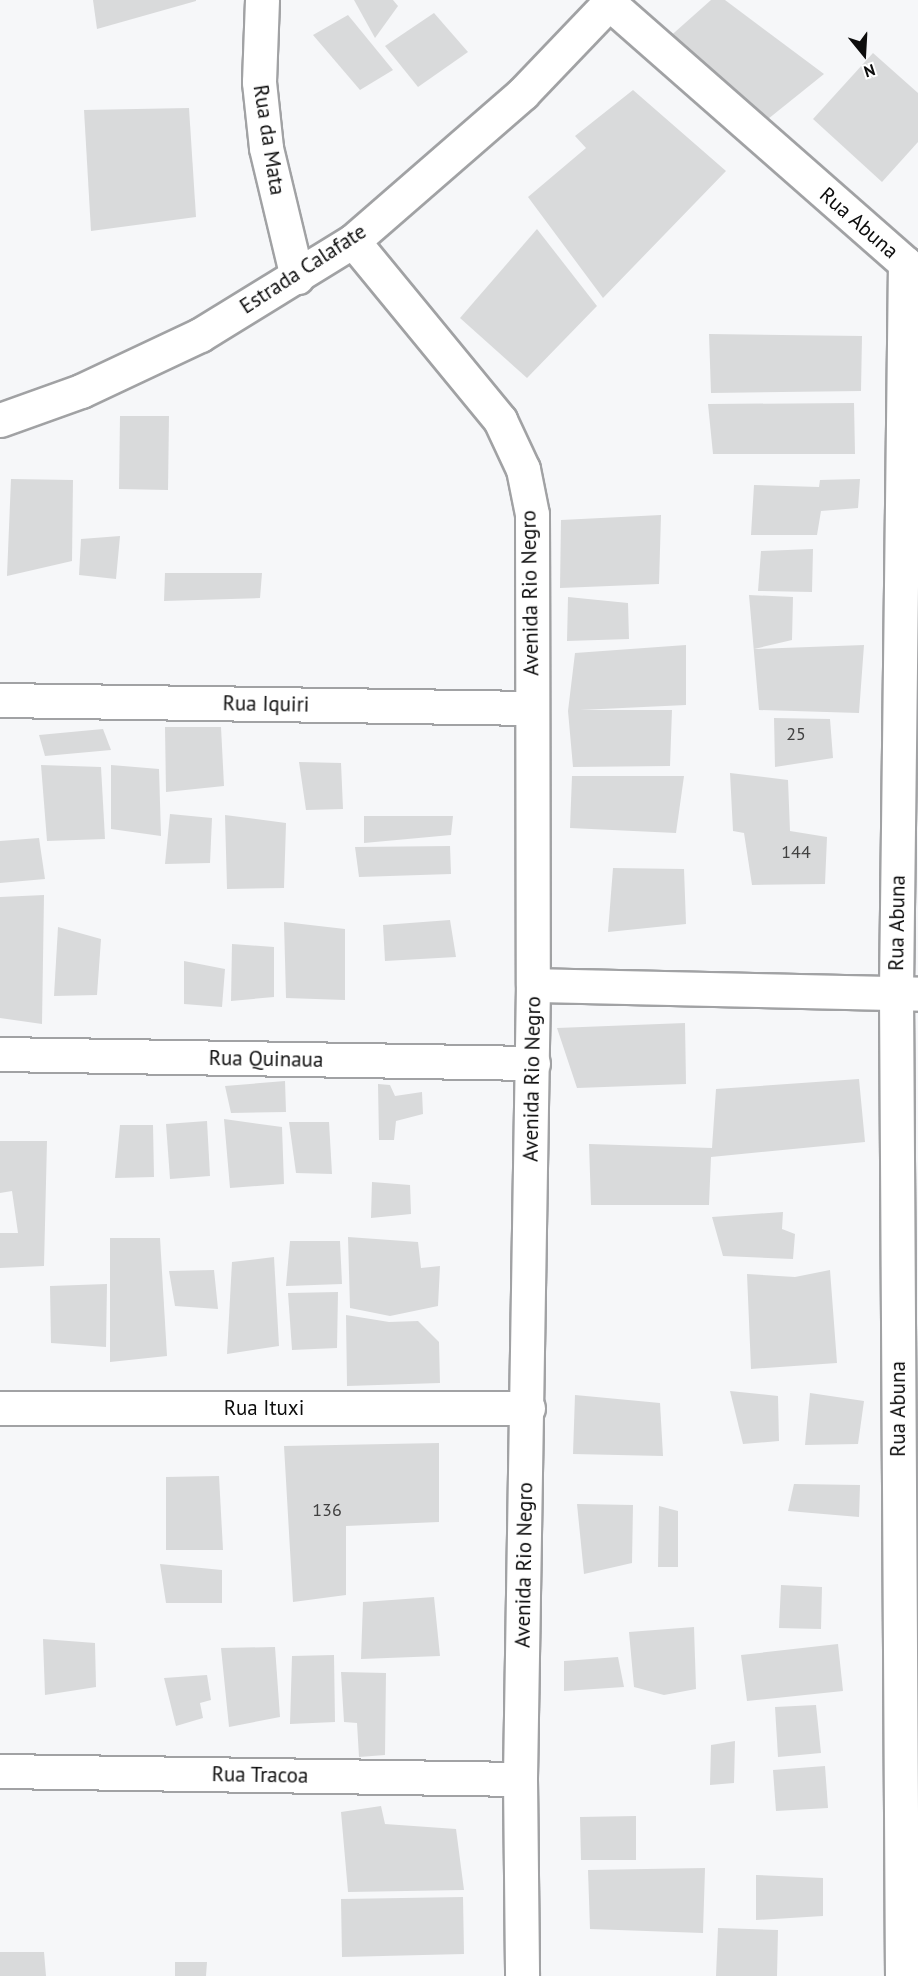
<!DOCTYPE html>
<style>
body{margin:0}
#map{position:relative;width:918px;height:1976px;overflow:hidden;background:#f6f7f9;font-family:"PT Sans",sans-serif}
div>[style]{position:absolute}
[style*='--x']{left:calc(var(--x)*1px);top:calc(var(--y)*1px);width:calc(var(--w)*1px);rotate:calc(var(--a)*1deg)}
.building>*{inset:0;background:#d9dadb}
.roads{filter:drop-shadow(2px 0 #a1a2a4) drop-shadow(-2px 0 #a1a2a4) drop-shadow(0 2px #a1a2a4) drop-shadow(0 -2px #a1a2a4)}
.minor>*{height:33px;margin:-16.5px;padding:0 16.5px;transform-origin:16.5px;border-radius:16.5px;background:#fff}
.tertiary>*{height:33px;margin:-16.5px;padding:0 16.5px;transform-origin:16.5px;border-radius:16.5px;background:#fff}
span{translate:-50% -50%;white-space:nowrap;text-align:center;line-height:1.15;-webkit-text-stroke:6px #fff;paint-order:stroke}
.number-label{font-size:18px;color:#404040}
.number-label span{-webkit-text-stroke-width:0}
.street-label{font-size:21px;color:#0d0d0d}
.north{position:absolute;left:834px;top:24px;width:60px;height:60px;-webkit-text-stroke:4px #fff;paint-order:stroke;rotate:162deg;font-size:16px;font-weight:700;line-height:24px;text-align:center;color:#0d0d0d}
.north::after{content:'';display:block;margin:auto;width:21px;height:27px;background:#0d0d0d;clip-path:polygon(50% 0,100% 100%,50% 72%,0 100%)}
</style>
<div id="map">
<div class="building">
<div style="clip-path:polygon(93px 0,196px 0,196px 1px,97px 29px)"></div>
<div style="clip-path:polygon(354px 0,393px 0,398px 6px,375px 38px)"></div>
<div style="clip-path:polygon(711px 0,725px 0,824px 74px,768px 119px,666px 40px)"></div>
<div style="clip-path:polygon(434px 13px,468px 52px,418px 87px,385px 46px)"></div>
<div style="clip-path:polygon(348px 15px,393px 70px,360px 90px,313px 35px)"></div>
<div style="clip-path:polygon(873px 53px,918px 93px,918px 142px,882px 182px,813px 119px)"></div>
<div style="clip-path:polygon(633px 90px,726px 171px,603px 298px,528px 197px,586px 148px,575px 136px)"></div>
<div style="clip-path:polygon(189px 108px,196px 217px,91px 231px,84px 110px)"></div>
<div style="clip-path:polygon(537px 229px,597px 306px,527px 378px,460px 318px)"></div>
<div style="clip-path:polygon(709px 334px,862px 336px,861px 391px,711px 393px)"></div>
<div style="clip-path:polygon(854px 403px,855px 454px,713px 454px,708px 404px)"></div>
<div style="clip-path:polygon(120px 416px,169px 416px,168px 490px,119px 489px)"></div>
<div style="clip-path:polygon(11px 479px,73px 480px,72px 561px,7px 576px)"></div>
<div style="clip-path:polygon(860px 479px,858px 508px,821px 511px,817px 535px,751px 535px,754px 485px,819px 487px,820px 480px)"></div>
<div style="clip-path:polygon(661px 515px,659px 584px,560px 588px,561px 520px)"></div>
<div style="clip-path:polygon(120px 536px,116px 579px,79px 575px,81px 539px)"></div>
<div style="clip-path:polygon(813px 549px,812px 592px,758px 591px,761px 551px)"></div>
<div style="clip-path:polygon(165px 573px,262px 573px,260px 598px,164px 601px)"></div>
<div style="clip-path:polygon(749px 595px,793px 597px,792px 640px,754px 649px,864px 645px,859px 713px,759px 710px)"></div>
<div style="clip-path:polygon(568px 597px,628px 603px,629px 639px,567px 641px)"></div>
<div style="clip-path:polygon(686px 645px,686px 705px,580px 710px,672px 710px,670px 766px,573px 767px,568px 711px,575px 653px)"></div>
<div style="clip-path:polygon(774px 718px,830px 719px,833px 758px,775px 767px)"></div>
<div style="clip-path:polygon(165px 727px,221px 727px,224px 786px,166px 792px)"></div>
<div style="clip-path:polygon(103px 729px,111px 750px,45px 756px,39px 735px)"></div>
<div style="clip-path:polygon(299px 762px,341px 763px,343px 809px,306px 810px)"></div>
<div style="clip-path:polygon(41px 765px,101px 767px,105px 839px,47px 841px)"></div>
<div style="clip-path:polygon(111px 765px,159px 769px,161px 836px,111px 829px)"></div>
<div style="clip-path:polygon(730px 773px,788px 780px,790px 831px,827px 837px,825px 884px,752px 885px,744px 833px,733px 831px)"></div>
<div style="clip-path:polygon(572px 776px,684px 776px,676px 833px,570px 828px)"></div>
<div style="clip-path:polygon(170px 814px,212px 818px,210px 863px,165px 864px)"></div>
<div style="clip-path:polygon(225px 815px,286px 823px,284px 888px,227px 889px)"></div>
<div style="clip-path:polygon(364px 816px,453px 816px,451px 835px,364px 843px)"></div>
<div style="clip-path:polygon(39px 838px,45px 879px,0 883px,0 841px)"></div>
<div style="clip-path:polygon(450px 846px,451px 874px,359px 877px,355px 847px)"></div>
<div style="clip-path:polygon(613px 868px,684px 869px,686px 924px,608px 932px)"></div>
<div style="clip-path:polygon(44px 895px,42px 1024px,0 1018px,0 897px)"></div>
<div style="clip-path:polygon(450px 920px,456px 957px,385px 961px,383px 925px)"></div>
<div style="clip-path:polygon(284px 922px,345px 929px,345px 1000px,286px 998px)"></div>
<div style="clip-path:polygon(58px 927px,101px 939px,97px 995px,54px 996px)"></div>
<div style="clip-path:polygon(232px 944px,274px 947px,274px 997px,231px 1001px)"></div>
<div style="clip-path:polygon(184px 961px,225px 969px,222px 1007px,184px 1004px)"></div>
<div style="clip-path:polygon(685px 1023px,686px 1084px,577px 1088px,557px 1028px)"></div>
<div style="clip-path:polygon(859px 1079px,865px 1142px,711px 1157px,709px 1205px,591px 1205px,589px 1144px,712px 1148px,716px 1089px)"></div>
<div style="clip-path:polygon(285px 1081px,286px 1112px,231px 1113px,225px 1086px)"></div>
<div style="clip-path:polygon(378px 1084px,390px 1085px,395px 1096px,422px 1092px,423px 1114px,396px 1121px,394px 1140px,379px 1140px)"></div>
<div style="clip-path:polygon(224px 1119px,282px 1127px,284px 1184px,230px 1188px)"></div>
<div style="clip-path:polygon(207px 1121px,210px 1176px,170px 1179px,166px 1124px)"></div>
<div style="clip-path:polygon(289px 1122px,329px 1122px,332px 1174px,296px 1173px)"></div>
<div style="clip-path:polygon(120px 1125px,153px 1125px,154px 1177px,115px 1178px)"></div>
<div style="clip-path:polygon(0 1141px,47px 1141px,44px 1266px,0 1268px,0 1233px,18px 1233px,12px 1191px,0 1193px)"></div>
<div style="clip-path:polygon(372px 1182px,410px 1185px,411px 1214px,371px 1218px)"></div>
<div style="clip-path:polygon(783px 1212px,782px 1229px,795px 1234px,793px 1259px,723px 1256px,712px 1217px)"></div>
<div style="clip-path:polygon(348px 1237px,418px 1242px,421px 1268px,440px 1266px,438px 1306px,390px 1316px,350px 1308px)"></div>
<div style="clip-path:polygon(110px 1238px,160px 1238px,167px 1356px,110px 1362px)"></div>
<div style="clip-path:polygon(290px 1241px,340px 1241px,342px 1284px,286px 1286px)"></div>
<div style="clip-path:polygon(274px 1257px,279px 1346px,227px 1354px,232px 1262px)"></div>
<div style="clip-path:polygon(214px 1270px,218px 1309px,175px 1306px,169px 1271px)"></div>
<div style="clip-path:polygon(830px 1270px,837px 1363px,751px 1369px,747px 1274px,795px 1277px)"></div>
<div style="clip-path:polygon(107px 1284px,106px 1347px,51px 1343px,50px 1286px)"></div>
<div style="clip-path:polygon(338px 1292px,337px 1348px,292px 1350px,288px 1293px)"></div>
<div style="clip-path:polygon(346px 1315px,389px 1322px,418px 1321px,439px 1342px,440px 1383px,347px 1386px)"></div>
<div style="clip-path:polygon(730px 1391px,778px 1396px,779px 1441px,743px 1444px)"></div>
<div style="clip-path:polygon(810px 1393px,864px 1401px,858px 1444px,805px 1445px)"></div>
<div style="clip-path:polygon(575px 1395px,660px 1403px,663px 1456px,573px 1454px)"></div>
<div style="clip-path:polygon(439px 1443px,439px 1522px,346px 1526px,346px 1595px,293px 1602px,284px 1446px)"></div>
<div style="clip-path:polygon(219px 1476px,223px 1550px,166px 1550px,166px 1477px)"></div>
<div style="clip-path:polygon(794px 1484px,860px 1485px,859px 1517px,788px 1511px)"></div>
<div style="clip-path:polygon(577px 1504px,633px 1505px,632px 1563px,584px 1574px)"></div>
<div style="clip-path:polygon(659px 1506px,678px 1511px,678px 1567px,658px 1567px)"></div>
<div style="clip-path:polygon(160px 1564px,222px 1570px,222px 1603px,166px 1603px)"></div>
<div style="clip-path:polygon(781px 1585px,822px 1587px,821px 1629px,779px 1628px)"></div>
<div style="clip-path:polygon(434px 1597px,440px 1656px,361px 1659px,363px 1602px)"></div>
<div style="clip-path:polygon(694px 1627px,696px 1689px,664px 1695px,634px 1687px,629px 1632px)"></div>
<div style="clip-path:polygon(43px 1639px,95px 1643px,96px 1687px,45px 1695px)"></div>
<div style="clip-path:polygon(838px 1644px,843px 1691px,747px 1701px,741px 1655px)"></div>
<div style="clip-path:polygon(275px 1647px,280px 1717px,229px 1727px,221px 1648px)"></div>
<div style="clip-path:polygon(334px 1655px,335px 1722px,290px 1724px,292px 1656px)"></div>
<div style="clip-path:polygon(618px 1657px,624px 1687px,564px 1691px,564px 1661px)"></div>
<div style="clip-path:polygon(341px 1672px,386px 1673px,385px 1755px,359px 1757px,357px 1723px,344px 1722px)"></div>
<div style="clip-path:polygon(207px 1675px,211px 1700px,200px 1703px,203px 1718px,176px 1726px,164px 1678px)"></div>
<div style="clip-path:polygon(816px 1705px,821px 1753px,778px 1757px,775px 1707px)"></div>
<div style="clip-path:polygon(735px 1741px,734px 1783px,710px 1785px,711px 1745px)"></div>
<div style="clip-path:polygon(825px 1766px,828px 1808px,776px 1811px,773px 1770px)"></div>
<div style="clip-path:polygon(381px 1806px,385px 1824px,456px 1829px,464px 1890px,348px 1892px,341px 1812px)"></div>
<div style="clip-path:polygon(636px 1816px,636px 1860px,581px 1860px,580px 1817px)"></div>
<div style="clip-path:polygon(705px 1868px,703px 1933px,590px 1929px,588px 1870px)"></div>
<div style="clip-path:polygon(756px 1875px,823px 1878px,823px 1916px,756px 1920px)"></div>
<div style="clip-path:polygon(463px 1897px,464px 1954px,342px 1957px,341px 1899px)"></div>
<div style="clip-path:polygon(718px 1928px,778px 1930px,777px 1976px,716px 1976px)"></div>
<div style="clip-path:polygon(0 1952px,44px 1952px,46px 1976px,0 1976px)"></div>
<div style="clip-path:polygon(175px 1962px,207px 1962px,206px 1976px,175px 1976px)"></div>
</div>
<div class="roads">
<div class="minor">
<div style="--x:262;--y:0;--w:82;--a:92.1"></div>
<div style="--x:259;--y:82;--w:66;--a:83.9"></div>
<div style="--x:266;--y:148;--w:133;--a:76.5"></div>
<div style="--x:609;--y:3;--w:394;--a:41.3"></div>
<div style="--x:905;--y:263;--w:731;--a:90.71"></div>
<div style="--x:896;--y:994;--w:982;--a:89.65"></div>
<div style="--x:353;--y:241;--w:232;--a:50.6"></div>
<div style="--x:500;--y:420;--w:54;--a:64.9"></div>
<div style="--x:523;--y:469;--w:46;--a:78.7"></div>
<div style="--x:532;--y:514;--w:471;--a:89.9"></div>
<div style="--x:533;--y:985;--w:794;--a:90.94"></div>
<div style="--x:520;--y:1779;--w:197;--a:89.4"></div>
<div style="--x:0;--y:700;--w:531;--a:0.86"></div>
<div style="--x:533;--y:985;--w:385;--a:1.3"></div>
<div style="--x:0;--y:1054;--w:533;--a:0.97"></div>
<div style="--x:0;--y:1408;--w:528;--a:0"></div>
<div style="--x:0;--y:1771;--w:520;--a:0.88"></div>
</div>
<div class="tertiary">
<div style="--x:0;--y:420;--w:86;--a:-19.7"></div>
<div style="--x:81;--y:391;--w:132;--a:-25.2"></div>
<div style="--x:200;--y:335;--w:180;--a:-31.6"></div>
<div style="--x:353;--y:241;--w:225;--a:-41"></div>
<div style="--x:523;--y:93;--w:129;--a:-46.3"></div>
</div>
</div>
<div class="number-label">
<span style="left:796px;top:734px">25</span>
<span style="left:796px;top:852px">144</span>
<span style="left:327px;top:1510px">136</span>
</div>
<div class="street-label">
<span style="left:269px;top:140px;rotate:81deg">Rua da Mata</span>
<span style="left:859px;top:223px;rotate:41deg">Rua Abuna</span>
<span style="left:303px;top:269px;rotate:-33deg">Estrada Calafate</span>
<span style="left:530px;top:593px;rotate:-91deg">Avenida Rio Negro</span>
<span style="left:266px;top:704px;rotate:1deg">Rua Iquiri</span>
<span style="left:897px;top:923px;rotate:-89deg">Rua Abuna</span>
<span style="left:266px;top:1059px;rotate:1deg">Rua Quinaua</span>
<span style="left:532px;top:1079px;rotate:-89deg">Avenida Rio Negro</span>
<span style="left:264px;top:1408px">Rua Ituxi</span>
<span style="left:898px;top:1409px;rotate:-90deg">Rua Abuna</span>
<span style="left:524px;top:1565px;rotate:-89deg">Avenida Rio Negro</span>
<span style="left:260px;top:1775px;rotate:1deg">Rua Tracoa</span>
</div>
<div class="north">N</div>
</div>
